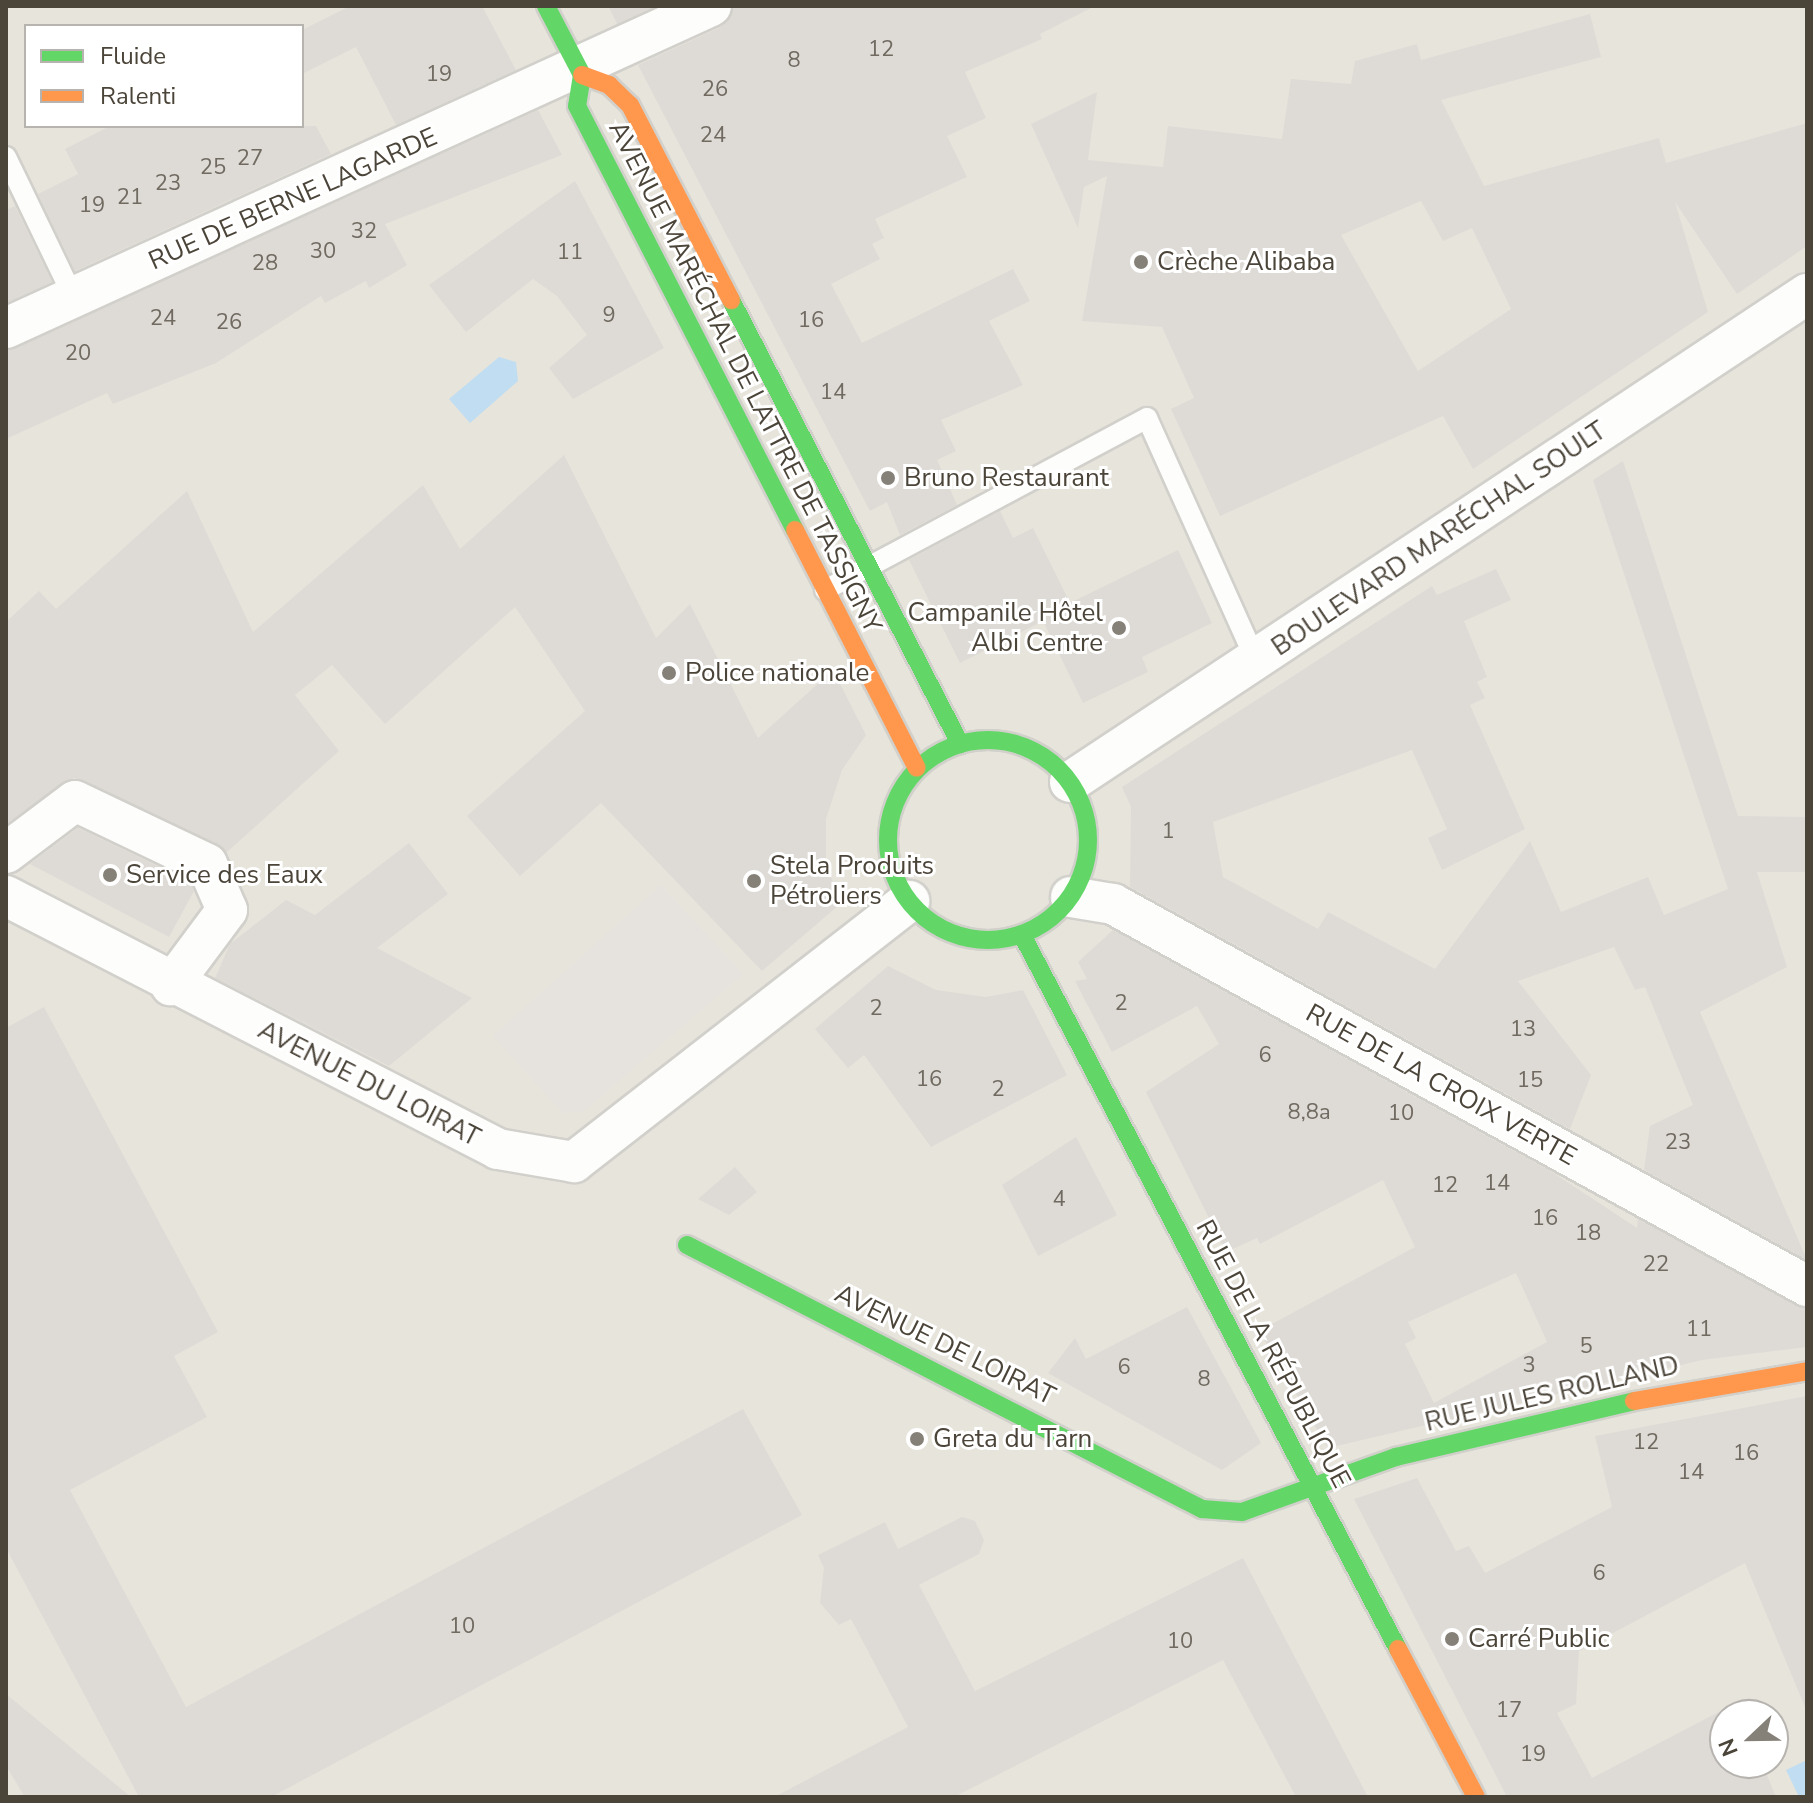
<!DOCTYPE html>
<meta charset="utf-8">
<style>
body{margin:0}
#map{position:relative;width:1813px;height:1803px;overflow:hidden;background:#f4f2ee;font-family:"Nunito Sans",sans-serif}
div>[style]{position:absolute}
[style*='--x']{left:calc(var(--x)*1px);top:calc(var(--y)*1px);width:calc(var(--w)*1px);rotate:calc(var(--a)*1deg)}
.residential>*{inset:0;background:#e7e4dc}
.parking>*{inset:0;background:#e6e3df}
.water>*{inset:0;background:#c0ddf1}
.building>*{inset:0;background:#dedbd6}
.roads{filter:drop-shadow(2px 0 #d2d0cb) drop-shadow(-2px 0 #d2d0cb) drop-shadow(0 2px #d2d0cb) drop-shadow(0 -2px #d2d0cb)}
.lane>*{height:20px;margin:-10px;padding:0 10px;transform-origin:10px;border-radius:10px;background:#fdfdfc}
.street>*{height:40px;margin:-20px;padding:0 20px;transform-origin:20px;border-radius:20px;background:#fdfdfc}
.fast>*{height:18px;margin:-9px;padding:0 9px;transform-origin:9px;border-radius:9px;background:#63d668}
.fast>.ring{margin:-9px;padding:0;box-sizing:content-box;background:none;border:18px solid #63d668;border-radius:50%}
.slow>*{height:18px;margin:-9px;padding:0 9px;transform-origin:9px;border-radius:9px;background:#ff974d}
.dots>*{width:22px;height:22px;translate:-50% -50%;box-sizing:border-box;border:4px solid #fff;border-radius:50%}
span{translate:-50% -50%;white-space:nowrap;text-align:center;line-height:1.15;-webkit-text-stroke:6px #fff;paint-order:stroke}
.number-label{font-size:22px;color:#706a61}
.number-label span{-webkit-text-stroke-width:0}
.street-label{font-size:26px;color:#4b4439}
.poi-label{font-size:26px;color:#4b4439}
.left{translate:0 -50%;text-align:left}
.right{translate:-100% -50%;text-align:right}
.frame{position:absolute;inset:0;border:8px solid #4b4439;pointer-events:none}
.legend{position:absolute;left:24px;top:24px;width:280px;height:104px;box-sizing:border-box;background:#fff;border:2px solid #b7b4b0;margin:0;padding:10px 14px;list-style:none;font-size:24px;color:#4b4439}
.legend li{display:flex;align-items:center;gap:16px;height:40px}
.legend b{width:40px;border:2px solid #b7b4b0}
.north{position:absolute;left:1709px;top:1699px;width:80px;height:80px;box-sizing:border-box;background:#fff;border:2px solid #b7b4b0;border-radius:50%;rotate:248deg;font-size:22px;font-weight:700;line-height:32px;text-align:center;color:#4b4439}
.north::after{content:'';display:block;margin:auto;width:28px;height:36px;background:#868178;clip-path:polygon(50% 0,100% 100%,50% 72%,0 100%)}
</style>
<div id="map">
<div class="residential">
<div style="clip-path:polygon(evenodd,6px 6px,1807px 6px,1807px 1797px,6px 1797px,6px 6px,26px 26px,302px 26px,302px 126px,26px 126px,26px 26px,6px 6px,1725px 1715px,1773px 1715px,1773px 1763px,1725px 1763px,1725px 1715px)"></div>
</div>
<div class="parking">
<div style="clip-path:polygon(661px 885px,743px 974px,584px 1111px,563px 1113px,493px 1036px)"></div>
</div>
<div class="water">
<div style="clip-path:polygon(499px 357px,516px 362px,518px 381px,470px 423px,449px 399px)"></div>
<div style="clip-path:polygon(1807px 1760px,1807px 1794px,1799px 1797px,1786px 1770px)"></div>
</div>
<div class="building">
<div style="clip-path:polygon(350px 6px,482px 6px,516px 70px,396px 125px,356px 47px,302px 74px,302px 30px)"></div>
<div style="clip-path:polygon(608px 6px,656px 6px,617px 24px)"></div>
<div style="clip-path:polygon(734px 6px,1095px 6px,1040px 34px,1042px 39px,965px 72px,986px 118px,947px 136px,967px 177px,875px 219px,884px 238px,872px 244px,880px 259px,831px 284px,862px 343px,1013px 269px,1030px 301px,989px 321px,1023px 385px,941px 420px,956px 451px,937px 460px,957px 505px,900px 535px,887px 502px,870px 511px,638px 65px,721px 27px)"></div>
<div style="clip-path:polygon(evenodd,1590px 14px,1601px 57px,1441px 100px,1484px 186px,1659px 138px,1666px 163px,1807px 123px,1807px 246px,1737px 294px,1675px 202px,1708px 312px,1473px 469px,1443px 416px,1220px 516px,1171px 409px,1194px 398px,1162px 327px,1082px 321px,1107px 176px,1084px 187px,1078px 228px,1031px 124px,1097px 92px,1088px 160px,1163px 167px,1168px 126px,1282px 139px,1291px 79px,1351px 84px,1355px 61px,1417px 44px,1421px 60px,1590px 14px,1421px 201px,1443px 241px,1472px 228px,1511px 309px,1418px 371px,1341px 235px,1421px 201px)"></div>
<div style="clip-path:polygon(538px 110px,562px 155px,385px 224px,407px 265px,369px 288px,366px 281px,325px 303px,321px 296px,216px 363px,113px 404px,107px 393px,6px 439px,6px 351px)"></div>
<div style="clip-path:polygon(110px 126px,316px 126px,331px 154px,75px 271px,38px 194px,78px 174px,65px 149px)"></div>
<div style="clip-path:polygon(575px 181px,664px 348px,573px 399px,549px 368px,587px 335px,557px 296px,533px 279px,466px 332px,429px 285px)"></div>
<div style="clip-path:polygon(15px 206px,52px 282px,6px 303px,6px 210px)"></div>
<div style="clip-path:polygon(564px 455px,656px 638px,690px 604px,758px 738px,833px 670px,866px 735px,842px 770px,826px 819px,826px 858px,839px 905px,762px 971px,601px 803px,520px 876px,467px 816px,585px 711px,515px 607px,385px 724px,332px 665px,295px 695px,339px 751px,226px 853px,74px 778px,6px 824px,6px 622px,39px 591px,56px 609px,187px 491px,253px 632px,423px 485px,460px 549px)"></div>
<div style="clip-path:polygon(1623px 461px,1738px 816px,1807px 817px,1807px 872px,1757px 872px,1787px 967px,1700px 1012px,1807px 1260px,1644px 1170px,1650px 1126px,1693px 1105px,1645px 987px,1635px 990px,1614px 947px,1518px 981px,1591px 1075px,1570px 1129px,1130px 887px,1131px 807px,1122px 787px,1432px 586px,1437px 595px,1496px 569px,1511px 600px,1464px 621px,1487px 677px,1477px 682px,1485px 698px,1470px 705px,1525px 829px,1442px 870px,1428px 838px,1447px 829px,1412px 750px,1213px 822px,1223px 877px,1318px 929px,1328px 912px,1435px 969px,1530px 841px,1561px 912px,1648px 877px,1664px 915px,1728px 889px,1593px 480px)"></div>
<div style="clip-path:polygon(1000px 511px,1013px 538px,1033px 528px,1070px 603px,1178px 550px,1212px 623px,1142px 657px,1148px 672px,1083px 703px,1043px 621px,960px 663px,909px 560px)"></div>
<div style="clip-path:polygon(78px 828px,189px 881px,194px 891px,169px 937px,30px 864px)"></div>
<div style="clip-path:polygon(409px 843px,448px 894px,377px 948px,472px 998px,389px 1066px,215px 978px,230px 944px,286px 900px,315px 915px)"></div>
<div style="clip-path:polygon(evenodd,1113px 930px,1552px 1172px,1637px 1228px,1638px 1219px,1807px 1309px,1807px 1347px,1702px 1360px,1328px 1448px,1259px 1331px,1415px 1247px,1383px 1180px,1260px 1244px,1257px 1238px,1226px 1252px,1146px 1092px,1219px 1044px,1197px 1006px,1112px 1052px,1075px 981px,1087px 979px,1078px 962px,1113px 930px,1516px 1273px,1547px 1342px,1434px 1403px,1405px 1344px,1416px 1338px,1408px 1322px,1516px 1273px)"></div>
<div style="clip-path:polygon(888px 966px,936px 990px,986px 997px,1023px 990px,1067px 1075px,931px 1147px,864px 1055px,848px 1068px,815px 1029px)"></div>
<div style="clip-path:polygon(44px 1007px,218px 1332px,174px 1356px,207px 1417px,70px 1490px,186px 1707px,743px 1409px,802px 1515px,271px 1797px,139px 1797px,6px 1548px,6px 1028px)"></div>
<div style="clip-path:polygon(1076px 1137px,1117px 1215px,1038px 1256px,1002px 1185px)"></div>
<div style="clip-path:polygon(735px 1167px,757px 1192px,729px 1215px,698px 1199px)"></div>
<div style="clip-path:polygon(1187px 1307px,1261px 1443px,1222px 1470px,1048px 1373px,1075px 1338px,1086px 1359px)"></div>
<div style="clip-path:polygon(1807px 1396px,1807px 1712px,1745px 1563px,1579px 1651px,1576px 1704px,1557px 1713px,1592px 1778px,1736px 1703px,1741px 1715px,1725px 1715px,1725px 1763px,1762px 1763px,1776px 1797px,1507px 1797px,1354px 1499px,1417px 1478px,1456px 1551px,1469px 1546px,1485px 1573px,1612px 1507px,1595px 1436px)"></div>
<div style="clip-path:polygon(962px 1517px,975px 1521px,984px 1540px,979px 1554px,919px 1585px,975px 1691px,1243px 1558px,1368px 1797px,1296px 1797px,1223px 1660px,954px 1797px,774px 1797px,908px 1727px,851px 1619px,839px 1625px,820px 1603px,824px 1568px,818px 1555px,885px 1522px,898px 1549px)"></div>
<div style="clip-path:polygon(6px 1694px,131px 1797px,25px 1797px,6px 1766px)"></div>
</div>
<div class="roads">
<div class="lane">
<div style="--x:6;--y:157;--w:157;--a:64.3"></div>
<div style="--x:825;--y:590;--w:365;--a:-28.1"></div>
<div style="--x:1147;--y:418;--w:266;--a:65.8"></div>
</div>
<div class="street">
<div style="--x:6;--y:328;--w:775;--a:-24.55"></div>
<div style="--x:1070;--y:782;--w:884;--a:-33.51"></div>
<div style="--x:6;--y:853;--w:86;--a:-37"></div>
<div style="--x:75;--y:801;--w:146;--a:25.5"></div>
<div style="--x:207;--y:864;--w:50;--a:66.5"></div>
<div style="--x:227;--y:910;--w:94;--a:126.7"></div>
<div style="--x:6;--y:896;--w:553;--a:27.21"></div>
<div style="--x:498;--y:1149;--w:77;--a:9.7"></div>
<div style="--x:574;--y:1162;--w:425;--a:-37.9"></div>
<div style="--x:1071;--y:897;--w:43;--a:9.5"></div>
<div style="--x:1113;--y:904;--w:792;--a:28.83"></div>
</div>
<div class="fast">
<div style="--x:546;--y:6;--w:78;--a:62.4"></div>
<div style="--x:582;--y:75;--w:31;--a:99"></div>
<div style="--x:577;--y:106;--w:477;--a:62.8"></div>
<div style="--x:731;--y:300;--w:500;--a:62.7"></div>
<div class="ring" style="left:888px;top:740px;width:182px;height:182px"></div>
<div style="--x:1022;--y:935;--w:807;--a:62.23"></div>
<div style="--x:687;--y:1245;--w:579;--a:27.14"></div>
<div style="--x:1202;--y:1509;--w:40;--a:4.3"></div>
<div style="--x:1242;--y:1512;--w:164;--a:-19.7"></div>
<div style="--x:1396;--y:1457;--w:244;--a:-13.2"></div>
</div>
<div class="slow">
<div style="--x:582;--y:75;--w:29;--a:20"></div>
<div style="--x:609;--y:85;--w:29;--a:44"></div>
<div style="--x:630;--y:105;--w:220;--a:62.6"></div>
<div style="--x:795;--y:530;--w:267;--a:62.9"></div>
<div style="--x:1634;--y:1401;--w:176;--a:-9.8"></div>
<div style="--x:1398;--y:1649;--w:167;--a:62.2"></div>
</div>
</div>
<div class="dots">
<div style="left:1141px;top:262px;background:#868178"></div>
<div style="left:888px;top:478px;background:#868178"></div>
<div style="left:1119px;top:628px;background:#868178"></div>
<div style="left:669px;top:673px;background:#868178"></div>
<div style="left:110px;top:875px;background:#868178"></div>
<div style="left:754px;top:881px;background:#868178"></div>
<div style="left:917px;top:1439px;background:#868178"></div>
<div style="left:1452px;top:1639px;background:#868178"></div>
</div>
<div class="number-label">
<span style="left:881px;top:50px">12</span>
<span style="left:794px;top:61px">8</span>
<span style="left:439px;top:75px">19</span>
<span style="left:715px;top:90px">26</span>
<span style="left:713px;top:136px">24</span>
<span style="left:250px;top:159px">27</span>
<span style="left:213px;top:168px">25</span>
<span style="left:168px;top:184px">23</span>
<span style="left:130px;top:198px">21</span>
<span style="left:92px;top:206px">19</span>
<span style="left:364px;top:232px">32</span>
<span style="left:323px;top:252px">30</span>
<span style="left:570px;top:253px">11</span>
<span style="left:265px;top:264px">28</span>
<span style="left:609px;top:316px">9</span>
<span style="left:163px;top:319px">24</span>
<span style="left:811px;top:321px">16</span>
<span style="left:229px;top:323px">26</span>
<span style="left:78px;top:354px">20</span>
<span style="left:833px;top:393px">14</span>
<span style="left:1168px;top:832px">1</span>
<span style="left:1121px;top:1004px">2</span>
<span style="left:876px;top:1009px">2</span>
<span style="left:1523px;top:1030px">13</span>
<span style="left:1265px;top:1056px">6</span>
<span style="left:929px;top:1080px">16</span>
<span style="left:1530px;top:1081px">15</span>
<span style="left:998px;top:1090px">2</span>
<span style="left:1309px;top:1113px">8,8a</span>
<span style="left:1401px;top:1114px">10</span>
<span style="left:1678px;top:1143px">23</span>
<span style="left:1497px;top:1184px">14</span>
<span style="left:1445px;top:1186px">12</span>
<span style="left:1059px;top:1200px">4</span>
<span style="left:1545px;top:1219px">16</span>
<span style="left:1588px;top:1234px">18</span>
<span style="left:1656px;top:1265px">22</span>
<span style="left:1699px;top:1330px">11</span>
<span style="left:1586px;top:1347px">5</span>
<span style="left:1529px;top:1366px">3</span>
<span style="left:1124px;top:1368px">6</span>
<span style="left:1204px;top:1380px">8</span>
<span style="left:1646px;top:1443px">12</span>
<span style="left:1746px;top:1454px">16</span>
<span style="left:1691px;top:1473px">14</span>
<span style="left:1599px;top:1574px">6</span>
<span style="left:462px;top:1627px">10</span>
<span style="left:1180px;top:1642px">10</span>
<span style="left:1509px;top:1711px">17</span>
<span style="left:1533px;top:1755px">19</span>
</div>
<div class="street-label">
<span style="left:293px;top:199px;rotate:-24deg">RUE DE BERNE LAGARDE</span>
<span style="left:745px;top:377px;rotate:63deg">AVENUE MARÉCHAL DE LATTRE DE TASSIGNY</span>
<span style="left:1439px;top:539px;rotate:-34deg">BOULEVARD MARÉCHAL SOULT</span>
<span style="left:369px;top:1084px;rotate:27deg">AVENUE DU LOIRAT</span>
<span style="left:1441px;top:1085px;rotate:29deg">RUE DE LA CROIX VERTE</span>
<span style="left:945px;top:1345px;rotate:26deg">AVENUE DE LOIRAT</span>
<span style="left:1273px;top:1354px;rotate:62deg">RUE DE LA RÉPUBLIQUE</span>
<span style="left:1552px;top:1394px;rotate:-13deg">RUE JULES ROLLAND</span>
</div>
<div class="poi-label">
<span class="left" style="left:1157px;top:262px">Crèche Alibaba</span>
<span class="left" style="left:904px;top:478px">Bruno Restaurant</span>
<span class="right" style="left:1103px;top:628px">Campanile Hôtel<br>Albi Centre</span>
<span class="left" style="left:685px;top:673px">Police nationale</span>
<span class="left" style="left:770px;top:881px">Stela Produits<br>Pétroliers</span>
<span class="left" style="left:126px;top:875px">Service des Eaux</span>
<span class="left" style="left:933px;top:1439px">Greta du Tarn</span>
<span class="left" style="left:1468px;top:1639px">Carré Public</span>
</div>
<div class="frame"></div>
<ul class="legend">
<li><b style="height:10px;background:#63d668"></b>Fluide</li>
<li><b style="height:10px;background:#ff974d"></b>Ralenti</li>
</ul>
<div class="north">N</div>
</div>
